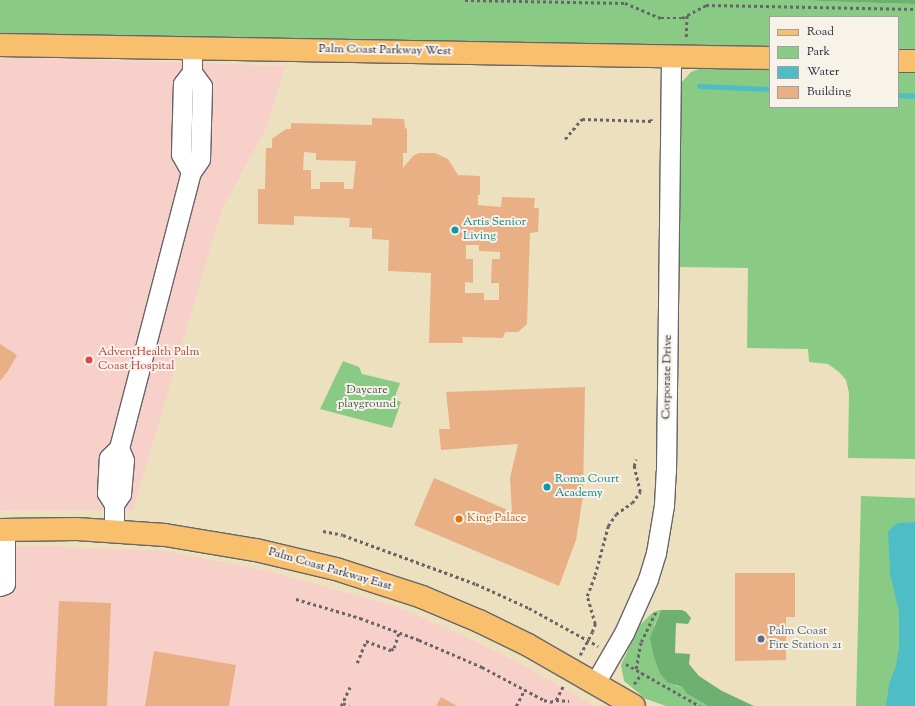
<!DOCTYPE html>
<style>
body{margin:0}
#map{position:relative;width:915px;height:706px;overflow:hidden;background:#ece0bf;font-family:"Sorts Mill Goudy",serif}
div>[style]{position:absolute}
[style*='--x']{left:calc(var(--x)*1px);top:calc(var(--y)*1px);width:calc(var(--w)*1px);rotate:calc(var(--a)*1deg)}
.built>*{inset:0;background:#f7d1c9}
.green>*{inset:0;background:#89cb84}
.forest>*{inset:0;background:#6eaf72}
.water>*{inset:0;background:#4fbdc6}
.stream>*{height:5px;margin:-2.5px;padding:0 2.5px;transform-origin:2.5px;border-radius:2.5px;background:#4fbdc6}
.building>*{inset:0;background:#e8b084}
.path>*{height:2.5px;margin-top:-1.25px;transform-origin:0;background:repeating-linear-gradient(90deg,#696469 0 3px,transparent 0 6px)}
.roads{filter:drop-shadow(1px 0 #696469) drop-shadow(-1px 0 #696469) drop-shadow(0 1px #696469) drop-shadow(0 -1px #696469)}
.minor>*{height:19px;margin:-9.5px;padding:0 9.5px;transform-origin:9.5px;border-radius:9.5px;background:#fff}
.major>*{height:22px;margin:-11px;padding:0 11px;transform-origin:11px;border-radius:11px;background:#f8bf6c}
.dots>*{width:11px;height:11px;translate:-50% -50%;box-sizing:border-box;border:2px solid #f7f3e8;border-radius:50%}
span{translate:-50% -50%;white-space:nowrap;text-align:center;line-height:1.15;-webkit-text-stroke:4px #f7f3e8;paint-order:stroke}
.street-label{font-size:12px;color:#22223b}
.culture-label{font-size:12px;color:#0d838f}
.left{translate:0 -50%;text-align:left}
.health-label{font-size:12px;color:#be3a42}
.park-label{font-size:12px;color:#415551}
.food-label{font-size:12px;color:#c56008}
.service-label{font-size:12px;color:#4e5e75}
.legend{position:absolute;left:769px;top:16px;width:130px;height:92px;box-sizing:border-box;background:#f7f3e8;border:1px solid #a29fa3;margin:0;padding:5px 7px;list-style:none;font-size:12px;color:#22223b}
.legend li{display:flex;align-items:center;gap:8px;height:20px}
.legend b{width:20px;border:1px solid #a29fa3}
</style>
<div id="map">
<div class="built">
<div style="clip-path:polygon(0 57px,285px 66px,266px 129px,222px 209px,133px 510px,0 511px)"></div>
<div style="clip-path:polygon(35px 546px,165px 551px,259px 569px,395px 606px,462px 635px,527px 667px,593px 706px,0 706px,0 547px)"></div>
</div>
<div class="green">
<div style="clip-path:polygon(0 0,796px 0,915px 4px,915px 51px,898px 51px,898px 17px,770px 17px,770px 48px,0 35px)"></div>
<div style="clip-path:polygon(770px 66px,770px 107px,898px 107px,898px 69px,915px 69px,915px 459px,848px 458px,849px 393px,846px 380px,839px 372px,828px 364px,809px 362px,808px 349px,747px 348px,748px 268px,677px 267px,679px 95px,681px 83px,691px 72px,701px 68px)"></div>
<div style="clip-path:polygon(343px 361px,359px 367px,362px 374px,400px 383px,394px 399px,401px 402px,392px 428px,320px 409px)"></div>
<div style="clip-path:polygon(861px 496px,915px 498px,915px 706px,856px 706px)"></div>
<div style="clip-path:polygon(661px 610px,654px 626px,676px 686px,682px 687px,687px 694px,708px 706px,666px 706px,646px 699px,624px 681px,621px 665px,639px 626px,651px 614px,656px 611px)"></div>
</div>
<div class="forest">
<div style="clip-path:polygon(796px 0,915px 0,915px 4px,849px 2px)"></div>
<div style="clip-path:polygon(661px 610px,682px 610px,686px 612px,691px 618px,688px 624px,676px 623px,675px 653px,690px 654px,689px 664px,699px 676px,722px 691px,754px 706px,708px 706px,687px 694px,682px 687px,667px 682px,660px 673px,654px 657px,650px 638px)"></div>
</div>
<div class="water">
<div style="clip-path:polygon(915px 522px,915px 706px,886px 706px,889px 684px,896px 666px,899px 648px,899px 612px,890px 574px,888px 532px,892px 527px,898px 523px)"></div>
</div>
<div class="stream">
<div style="--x:699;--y:86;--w:71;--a:2.4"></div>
<div style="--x:898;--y:95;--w:17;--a:3"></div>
</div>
<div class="building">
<div style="clip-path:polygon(evenodd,372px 118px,404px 119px,405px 128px,407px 129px,407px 153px,403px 153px,403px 168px,413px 156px,419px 153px,435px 153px,448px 159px,458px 175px,480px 176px,480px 195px,478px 195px,478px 205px,501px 207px,502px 197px,535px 198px,534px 208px,539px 208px,538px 232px,530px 233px,527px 324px,518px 332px,505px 332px,503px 338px,462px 337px,463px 343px,429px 343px,431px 273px,388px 271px,389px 240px,372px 239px,372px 228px,349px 227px,350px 218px,294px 216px,294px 225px,258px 224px,258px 189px,265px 189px,266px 148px,272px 148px,272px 139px,286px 129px,291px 129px,291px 123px,372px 125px,372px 118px,304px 152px,316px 153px,316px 160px,356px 161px,353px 189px,344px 189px,344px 182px,320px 182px,320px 189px,311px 189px,311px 170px,303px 170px,304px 152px,372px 118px,466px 245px,479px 245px,479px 251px,500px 252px,500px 259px,492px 259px,491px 283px,499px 283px,499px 300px,484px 300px,484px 293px,465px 293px,465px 282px,473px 283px,473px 259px,466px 259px,466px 245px)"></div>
<div style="clip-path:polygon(0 344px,17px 355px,8px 371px,0 381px)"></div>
<div style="clip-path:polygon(585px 387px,583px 496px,576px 540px,559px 586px,414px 525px,434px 478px,512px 512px,510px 478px,518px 444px,441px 450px,439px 429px,450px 429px,446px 392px)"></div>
<div style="clip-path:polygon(735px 573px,795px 573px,795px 617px,786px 617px,786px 660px,735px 661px)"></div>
<div style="clip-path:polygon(59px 601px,111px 603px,107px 706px,54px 706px)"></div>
<div style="clip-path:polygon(154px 651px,236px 665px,229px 706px,145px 706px)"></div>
<div style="clip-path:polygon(441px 697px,457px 706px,436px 706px)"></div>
</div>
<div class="path">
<div style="--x:465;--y:0;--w:160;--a:1.1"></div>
<div style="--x:625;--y:3;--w:39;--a:23"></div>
<div style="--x:661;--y:18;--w:21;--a:0"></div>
<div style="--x:682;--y:18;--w:27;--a:-28"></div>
<div style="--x:706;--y:5;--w:209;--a:1.1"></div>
<div style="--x:686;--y:37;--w:23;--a:-88"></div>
<div style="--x:565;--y:139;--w:26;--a:-50"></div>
<div style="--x:582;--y:119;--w:69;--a:1.7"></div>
<div style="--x:651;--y:121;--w:2;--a:-90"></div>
<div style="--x:323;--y:531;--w:20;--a:11"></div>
<div style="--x:343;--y:535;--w:142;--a:20.2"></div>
<div style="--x:476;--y:584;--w:58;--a:24.4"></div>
<div style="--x:529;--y:608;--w:79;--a:28.8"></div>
<div style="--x:296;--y:599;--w:67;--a:16.5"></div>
<div style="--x:360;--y:618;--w:63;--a:20.4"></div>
<div style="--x:419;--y:640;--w:69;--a:23.2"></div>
<div style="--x:482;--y:667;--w:70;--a:28"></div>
<div style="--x:544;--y:700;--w:6;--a:18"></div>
<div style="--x:550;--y:702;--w:6;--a:-18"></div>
<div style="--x:556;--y:700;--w:16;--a:-63"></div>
<div style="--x:580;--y:655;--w:26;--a:-62"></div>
<div style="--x:592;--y:632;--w:9;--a:-69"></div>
<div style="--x:595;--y:624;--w:29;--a:-106"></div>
<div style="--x:587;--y:596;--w:22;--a:-69"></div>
<div style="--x:595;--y:575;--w:51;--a:-75.1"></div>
<div style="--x:608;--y:526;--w:14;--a:-56"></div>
<div style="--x:616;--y:514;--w:19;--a:-35"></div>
<div style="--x:632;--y:503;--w:14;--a:-54"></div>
<div style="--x:640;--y:492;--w:27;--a:-103"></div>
<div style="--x:634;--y:466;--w:7;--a:-74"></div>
<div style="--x:357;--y:663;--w:24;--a:-68"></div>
<div style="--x:366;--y:641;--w:27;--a:20"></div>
<div style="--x:391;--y:650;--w:4;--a:-34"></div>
<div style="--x:394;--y:648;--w:17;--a:-73"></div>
<div style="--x:626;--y:664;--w:85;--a:29.6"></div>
<div style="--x:636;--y:669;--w:27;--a:-80"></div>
<div style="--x:641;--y:642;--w:34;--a:-64"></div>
<div style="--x:634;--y:684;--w:14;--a:-54"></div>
<div style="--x:556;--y:700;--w:13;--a:4"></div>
<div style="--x:343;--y:703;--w:7;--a:27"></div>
<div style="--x:341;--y:706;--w:21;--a:-65"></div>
<div style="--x:516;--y:706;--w:19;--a:-62"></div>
</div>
<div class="roads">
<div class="minor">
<div style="--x:191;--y:172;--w:21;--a:-119"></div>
<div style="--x:181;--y:154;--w:70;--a:-88.4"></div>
<div style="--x:183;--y:84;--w:15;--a:-53"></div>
<div style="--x:114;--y:504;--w:12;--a:-55"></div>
<div style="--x:121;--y:494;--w:34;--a:-85"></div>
<div style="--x:124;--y:460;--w:13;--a:-113"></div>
<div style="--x:114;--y:531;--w:27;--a:-90"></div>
<div style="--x:114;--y:504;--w:13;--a:-122"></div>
<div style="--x:107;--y:493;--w:35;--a:-87"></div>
<div style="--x:109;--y:458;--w:14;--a:-45"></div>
<div style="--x:119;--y:448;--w:285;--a:-75.4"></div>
<div style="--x:191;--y:172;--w:16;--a:-55"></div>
<div style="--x:200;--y:159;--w:73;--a:-88.4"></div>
<div style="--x:202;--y:86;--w:17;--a:-126"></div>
<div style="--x:192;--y:72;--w:24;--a:-90"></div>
<div style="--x:0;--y:586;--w:5;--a:-22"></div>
<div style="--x:5;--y:584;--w:54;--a:-90"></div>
<div style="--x:595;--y:683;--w:58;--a:-59.9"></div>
<div style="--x:624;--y:633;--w:59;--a:-66"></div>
<div style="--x:648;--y:579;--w:27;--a:-73"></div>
<div style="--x:656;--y:553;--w:49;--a:-80.5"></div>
<div style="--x:664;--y:505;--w:34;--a:-87"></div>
<div style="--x:666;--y:471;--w:415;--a:-89.3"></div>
</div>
<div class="major">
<div style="--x:0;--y:45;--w:770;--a:0.97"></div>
<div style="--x:898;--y:61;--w:17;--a:0"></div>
<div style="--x:0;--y:530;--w:77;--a:-0.7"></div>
<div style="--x:77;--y:529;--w:88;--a:3.9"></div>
<div style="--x:165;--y:535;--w:92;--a:9.4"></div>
<div style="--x:256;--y:550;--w:82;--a:13.4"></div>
<div style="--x:336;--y:569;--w:90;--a:18"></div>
<div style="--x:422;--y:597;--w:62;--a:22.8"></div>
<div style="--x:479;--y:621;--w:55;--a:26.1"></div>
<div style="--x:528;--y:645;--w:122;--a:29.9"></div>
</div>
</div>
<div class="dots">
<div style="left:455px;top:230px;background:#0f9aa8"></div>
<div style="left:89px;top:360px;background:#e0444e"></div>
<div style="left:547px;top:487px;background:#0f9aa8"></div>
<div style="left:459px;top:519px;background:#e8710a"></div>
<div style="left:761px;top:639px;background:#5c6f8a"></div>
</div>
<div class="street-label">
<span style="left:385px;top:51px;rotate:1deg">Palm Coast Parkway West</span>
<span style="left:668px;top:377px;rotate:-89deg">Corporate Drive</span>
<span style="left:330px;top:570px;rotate:16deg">Palm Coast Parkway East</span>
</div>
<div class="culture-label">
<span class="left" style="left:463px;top:230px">Artis Senior<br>Living</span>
<span class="left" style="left:555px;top:487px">Roma Court<br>Academy</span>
</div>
<div class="health-label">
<span class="left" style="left:98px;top:360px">AdventHealth Palm<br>Coast Hospital</span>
</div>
<div class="park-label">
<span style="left:367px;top:398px">Daycare<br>playground</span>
</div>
<div class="food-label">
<span class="left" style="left:467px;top:519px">King Palace</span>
</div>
<div class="service-label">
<span class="left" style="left:769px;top:639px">Palm Coast<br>Fire Station 21</span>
</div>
<ul class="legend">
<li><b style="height:5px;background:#f8bf6c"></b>Road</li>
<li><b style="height:11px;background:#89cb84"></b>Park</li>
<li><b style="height:11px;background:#4fbdc6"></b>Water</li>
<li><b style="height:11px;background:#e8b084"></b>Building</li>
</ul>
</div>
